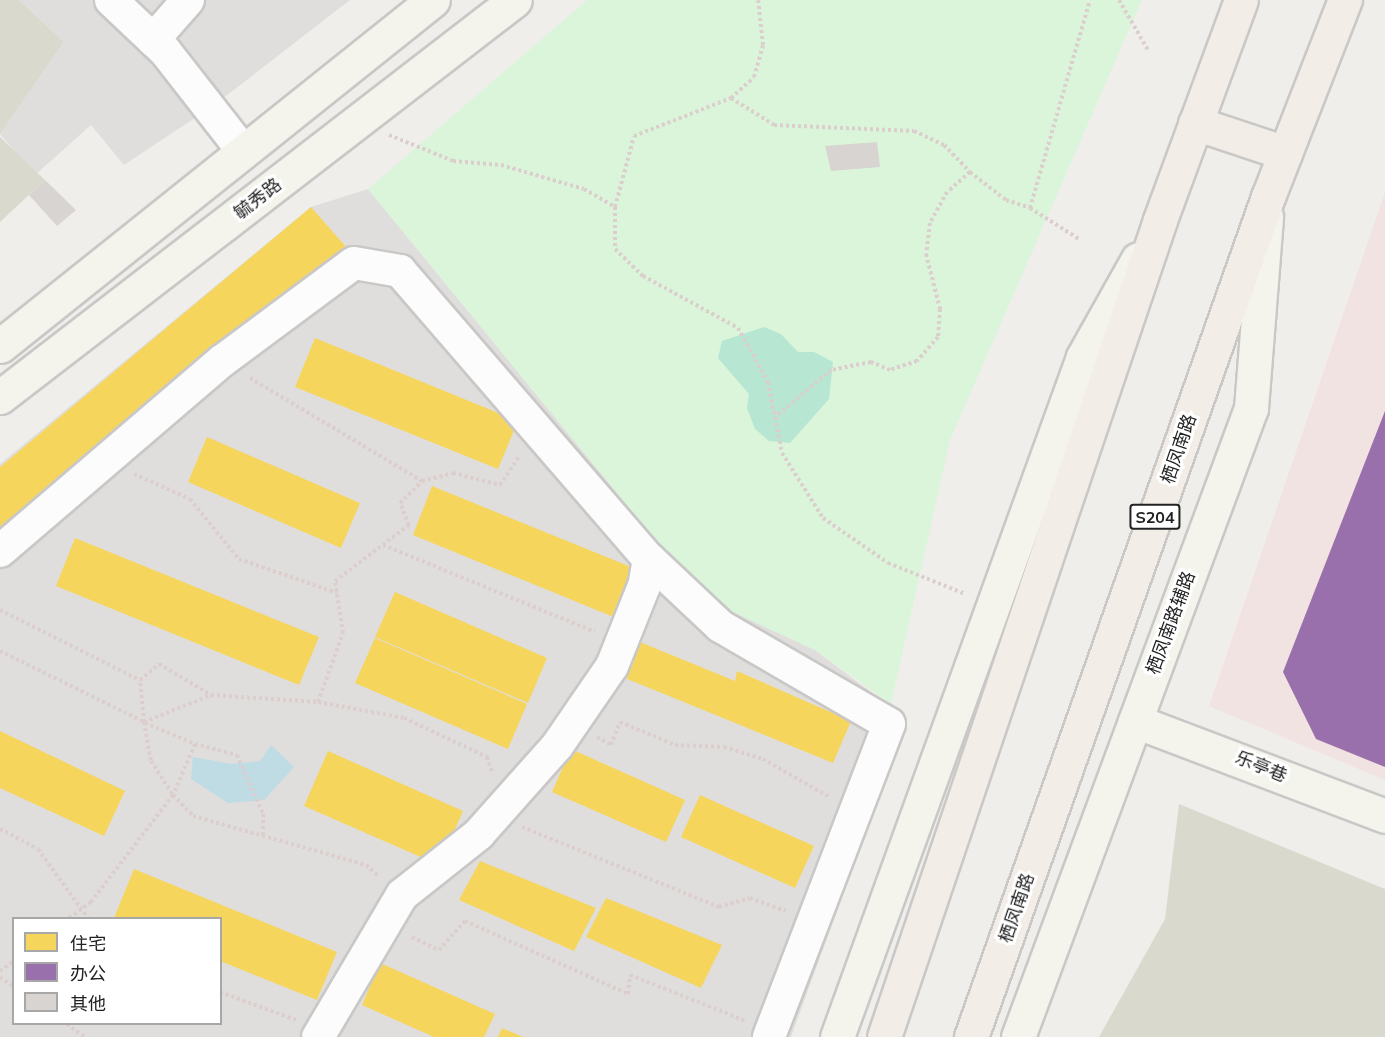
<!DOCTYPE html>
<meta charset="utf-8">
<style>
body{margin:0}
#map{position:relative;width:1385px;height:1037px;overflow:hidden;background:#f0eeeb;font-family:Mulish,"Noto Sans SC",sans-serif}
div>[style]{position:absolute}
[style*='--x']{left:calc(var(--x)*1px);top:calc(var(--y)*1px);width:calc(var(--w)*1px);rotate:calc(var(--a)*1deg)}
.residential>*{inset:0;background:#dfdedc}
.commercial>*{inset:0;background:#f1e3e1}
.construction>*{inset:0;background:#d9d9cd}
.park>*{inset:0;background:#daf5da}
.pitch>*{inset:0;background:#b7e6d2}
.water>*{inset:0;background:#bfdbe3}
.homes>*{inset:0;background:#f6d55c}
.offices>*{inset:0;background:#9970ab}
.building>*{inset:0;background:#d7d4d2}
.path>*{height:4px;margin-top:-2px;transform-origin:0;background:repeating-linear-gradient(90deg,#dccecd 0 3px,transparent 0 6px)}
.roads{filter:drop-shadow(2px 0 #c9c8c7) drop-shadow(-2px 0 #c9c8c7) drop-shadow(0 2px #c9c8c7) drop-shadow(0 -2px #c9c8c7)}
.street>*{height:32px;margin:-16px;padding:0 16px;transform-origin:16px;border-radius:16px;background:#fdfcfc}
.secondary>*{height:33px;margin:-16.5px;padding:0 16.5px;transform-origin:16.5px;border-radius:16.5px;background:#f4f4ed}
.primary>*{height:33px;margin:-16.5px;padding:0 16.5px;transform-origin:16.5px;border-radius:16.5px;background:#f3ede7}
span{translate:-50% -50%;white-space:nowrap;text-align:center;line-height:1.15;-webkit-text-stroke:6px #fff;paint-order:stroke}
.shield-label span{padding:2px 4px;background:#fff;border:2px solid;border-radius:4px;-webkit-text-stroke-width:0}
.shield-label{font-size:16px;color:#222;font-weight:700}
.street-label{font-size:18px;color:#222}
.legend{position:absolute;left:12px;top:917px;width:210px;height:108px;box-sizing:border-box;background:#fff;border:2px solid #a7a7a7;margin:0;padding:8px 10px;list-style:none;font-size:18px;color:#222}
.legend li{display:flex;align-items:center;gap:12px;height:30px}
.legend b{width:30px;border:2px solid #a7a7a7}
</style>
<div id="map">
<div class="residential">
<div style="clip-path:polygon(19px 0,350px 0,213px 106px,124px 165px,91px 125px,35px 175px,0 134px,64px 42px)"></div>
<div style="clip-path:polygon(evenodd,368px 189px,703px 598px,815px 650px,907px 719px,791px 1037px,0 1037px,0 464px,311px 207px,368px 189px,14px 918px,220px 918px,220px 1024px,14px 1024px,14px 918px)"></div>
</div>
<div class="commercial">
<div style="clip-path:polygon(1385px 192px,1385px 780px,1209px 706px)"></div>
</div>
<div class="construction">
<div style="clip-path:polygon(0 0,19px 0,64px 42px,0 134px)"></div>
<div style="clip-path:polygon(0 137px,45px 180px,0 222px)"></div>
<div style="clip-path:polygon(1179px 804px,1385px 889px,1385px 1037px,1099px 1037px,1165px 919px)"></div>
</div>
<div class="park">
<div style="clip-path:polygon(587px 0,1142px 0,950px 440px,891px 704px,815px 650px,703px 598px,368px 189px)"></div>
</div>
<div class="pitch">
<div style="clip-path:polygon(764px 327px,781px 334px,798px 352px,814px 352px,833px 362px,829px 399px,790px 443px,769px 441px,755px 429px,747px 408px,749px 394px,718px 358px,722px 341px)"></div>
</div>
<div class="water">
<div style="clip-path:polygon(271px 745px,294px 767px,264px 800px,228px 803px,191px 779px,193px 757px,232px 764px,260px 761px)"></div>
</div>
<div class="homes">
<div style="clip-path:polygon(311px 207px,347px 248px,0 532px,0 467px)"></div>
<div style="clip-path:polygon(315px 338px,518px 421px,498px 469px,295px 387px)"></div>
<div style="clip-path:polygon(207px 437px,360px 503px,341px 548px,188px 482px)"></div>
<div style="clip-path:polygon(432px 486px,636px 569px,616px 618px,413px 535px)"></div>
<div style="clip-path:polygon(75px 538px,319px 637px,299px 685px,56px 586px)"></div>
<div style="clip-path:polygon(395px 592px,547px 658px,528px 703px,375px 637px)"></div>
<div style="clip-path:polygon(375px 638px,527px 704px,508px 749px,355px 683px)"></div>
<div style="clip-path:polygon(635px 640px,735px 681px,737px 671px,851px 721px,833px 763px,620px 676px)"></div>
<div style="clip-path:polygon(0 731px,125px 791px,104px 836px,0 788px)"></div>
<div style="clip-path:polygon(571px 749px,685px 800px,666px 842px,552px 792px)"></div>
<div style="clip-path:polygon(328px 751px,463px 811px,439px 865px,304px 806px)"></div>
<div style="clip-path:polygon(700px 795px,814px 846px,795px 888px,681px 837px)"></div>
<div style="clip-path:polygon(480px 861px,596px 908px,574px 951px,459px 900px)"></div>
<div style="clip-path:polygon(134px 869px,337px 952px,317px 1000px,220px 961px,220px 918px,114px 918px)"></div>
<div style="clip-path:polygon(606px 898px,722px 945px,701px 988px,586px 937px)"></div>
<div style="clip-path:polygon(380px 963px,495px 1014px,484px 1037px,434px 1037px,362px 1005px)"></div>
<div style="clip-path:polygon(502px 1028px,523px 1037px,498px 1037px)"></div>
</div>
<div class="offices">
<div style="clip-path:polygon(1385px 411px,1385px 767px,1316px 739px,1283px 672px)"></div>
</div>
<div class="building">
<div style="clip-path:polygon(877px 142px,880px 167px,831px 171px,825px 146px)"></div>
<div style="clip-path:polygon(45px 180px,76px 210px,57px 226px,29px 195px)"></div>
</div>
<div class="path">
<div style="--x:1119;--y:0;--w:58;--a:59.9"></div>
<div style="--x:731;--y:98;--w:31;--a:-42"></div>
<div style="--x:754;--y:77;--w:33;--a:-74"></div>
<div style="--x:763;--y:45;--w:45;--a:-96.3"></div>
<div style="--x:389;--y:135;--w:69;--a:22.1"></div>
<div style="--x:453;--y:161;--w:48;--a:4.8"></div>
<div style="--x:501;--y:165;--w:86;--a:16.1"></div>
<div style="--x:584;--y:189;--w:36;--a:30"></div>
<div style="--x:615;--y:207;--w:42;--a:90"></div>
<div style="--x:615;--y:249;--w:39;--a:44"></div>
<div style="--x:643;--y:276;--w:108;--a:28.7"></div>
<div style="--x:738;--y:328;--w:62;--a:60.9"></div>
<div style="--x:768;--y:382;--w:72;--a:78.8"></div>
<div style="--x:782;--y:453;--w:77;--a:57.8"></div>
<div style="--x:823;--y:518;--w:79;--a:34.7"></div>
<div style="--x:888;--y:563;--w:83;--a:21.9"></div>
<div style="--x:970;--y:172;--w:46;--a:37.9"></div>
<div style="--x:1006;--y:200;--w:25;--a:18"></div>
<div style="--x:1030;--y:208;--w:58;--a:32.3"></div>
<div style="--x:615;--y:207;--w:73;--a:-75"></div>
<div style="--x:634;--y:136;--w:104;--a:-21.4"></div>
<div style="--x:731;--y:98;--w:51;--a:32.1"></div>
<div style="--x:774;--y:125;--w:140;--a:2.5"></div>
<div style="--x:914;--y:131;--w:33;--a:25"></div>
<div style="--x:944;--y:145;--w:37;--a:46"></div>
<div style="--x:970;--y:172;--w:30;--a:139"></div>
<div style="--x:947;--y:192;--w:35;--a:119"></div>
<div style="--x:930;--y:223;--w:31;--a:97"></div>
<div style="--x:926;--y:254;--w:57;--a:75.7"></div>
<div style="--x:940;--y:309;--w:28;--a:94"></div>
<div style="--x:938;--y:337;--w:32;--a:131"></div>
<div style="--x:917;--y:361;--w:28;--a:162"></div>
<div style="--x:890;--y:370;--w:21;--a:-157"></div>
<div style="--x:871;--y:362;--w:41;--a:168.7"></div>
<div style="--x:831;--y:370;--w:73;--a:140"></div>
<div style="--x:1030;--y:208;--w:216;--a:-73.9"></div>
<div style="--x:250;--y:378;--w:200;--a:30.9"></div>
<div style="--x:134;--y:474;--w:61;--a:24.1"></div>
<div style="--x:190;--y:499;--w:77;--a:50.8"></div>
<div style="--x:239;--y:559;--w:104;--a:19.1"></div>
<div style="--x:383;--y:545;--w:229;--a:22.3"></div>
<div style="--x:0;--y:610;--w:157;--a:26.6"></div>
<div style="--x:0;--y:651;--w:161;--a:26.2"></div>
<div style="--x:144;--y:722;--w:40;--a:80"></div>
<div style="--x:151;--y:761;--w:40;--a:57.1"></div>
<div style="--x:173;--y:795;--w:135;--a:127.5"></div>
<div style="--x:91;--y:902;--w:27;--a:144"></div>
<div style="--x:318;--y:702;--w:87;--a:10.5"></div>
<div style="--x:404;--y:718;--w:92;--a:25.2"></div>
<div style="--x:487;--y:757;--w:18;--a:71"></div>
<div style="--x:144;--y:722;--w:72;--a:-21.9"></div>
<div style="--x:211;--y:695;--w:107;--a:3.7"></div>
<div style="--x:318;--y:702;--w:73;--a:-70.1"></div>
<div style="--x:343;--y:633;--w:53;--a:-98.7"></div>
<div style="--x:335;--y:581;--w:93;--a:-37.1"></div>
<div style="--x:409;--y:525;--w:24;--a:-112"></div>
<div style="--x:400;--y:503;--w:31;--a:-45"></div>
<div style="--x:422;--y:481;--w:32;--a:-14"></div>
<div style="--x:453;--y:473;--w:49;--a:14.3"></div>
<div style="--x:500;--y:485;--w:36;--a:-56"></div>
<div style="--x:144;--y:722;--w:42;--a:-95.4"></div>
<div style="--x:140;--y:680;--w:25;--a:-40"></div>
<div style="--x:159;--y:664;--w:61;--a:30.8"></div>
<div style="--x:145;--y:723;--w:54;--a:22.8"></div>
<div style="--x:195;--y:744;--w:56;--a:113.3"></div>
<div style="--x:173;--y:795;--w:29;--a:46"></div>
<div style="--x:193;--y:816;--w:180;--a:15.8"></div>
<div style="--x:366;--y:865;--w:18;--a:41"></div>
<div style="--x:597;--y:737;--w:16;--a:30"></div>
<div style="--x:611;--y:745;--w:25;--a:-69"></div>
<div style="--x:620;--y:722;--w:60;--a:22.7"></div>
<div style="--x:675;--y:745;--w:49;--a:2.3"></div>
<div style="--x:724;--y:747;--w:41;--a:17.1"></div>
<div style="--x:763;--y:759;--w:76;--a:29.9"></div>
<div style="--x:195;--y:744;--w:43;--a:14.7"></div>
<div style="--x:237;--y:755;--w:64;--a:66.2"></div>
<div style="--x:263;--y:814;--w:23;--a:90"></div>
<div style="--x:522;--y:827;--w:213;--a:22.1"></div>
<div style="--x:719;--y:907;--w:32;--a:-16"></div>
<div style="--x:750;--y:898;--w:38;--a:20"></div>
<div style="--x:0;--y:829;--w:43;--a:27.8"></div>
<div style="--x:38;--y:849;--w:85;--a:54.1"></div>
<div style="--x:412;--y:937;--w:30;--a:26"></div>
<div style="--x:439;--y:950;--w:39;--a:-48"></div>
<div style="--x:465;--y:921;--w:179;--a:24.1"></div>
<div style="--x:628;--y:994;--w:19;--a:-84"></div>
<div style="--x:630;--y:975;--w:125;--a:21.6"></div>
<div style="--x:0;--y:971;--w:17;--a:-36"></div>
<div style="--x:0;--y:977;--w:17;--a:36"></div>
<div style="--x:220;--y:992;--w:81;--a:20.2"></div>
<div style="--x:67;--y:1024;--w:21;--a:37"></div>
</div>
<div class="roads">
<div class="street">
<div style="--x:111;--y:0;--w:74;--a:43.4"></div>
<div style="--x:165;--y:51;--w:127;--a:52"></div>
<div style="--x:153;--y:40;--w:53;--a:-48.8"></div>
<div style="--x:0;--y:551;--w:292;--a:-40.6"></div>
<div style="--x:222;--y:361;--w:164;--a:-36.6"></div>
<div style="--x:354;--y:263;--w:47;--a:9.9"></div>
<div style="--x:400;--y:271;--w:381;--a:49.2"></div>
<div style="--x:649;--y:559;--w:27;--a:100"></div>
<div style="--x:644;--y:586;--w:86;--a:111.8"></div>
<div style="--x:612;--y:666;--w:97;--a:124.5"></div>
<div style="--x:557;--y:746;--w:118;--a:131.6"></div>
<div style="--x:479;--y:834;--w:98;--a:141.6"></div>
<div style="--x:402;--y:895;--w:165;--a:120.6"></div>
<div style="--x:649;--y:559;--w:98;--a:43.3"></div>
<div style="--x:720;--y:626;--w:195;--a:30.1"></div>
<div style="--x:889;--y:724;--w:335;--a:111"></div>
</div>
<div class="secondary">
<div style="--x:0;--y:346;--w:554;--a:-38.63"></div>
<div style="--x:0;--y:397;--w:650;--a:-37.63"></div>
<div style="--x:1135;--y:721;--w:267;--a:20.8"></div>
<div style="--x:837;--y:1037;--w:723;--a:-70.11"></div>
<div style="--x:1083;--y:357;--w:112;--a:-60.7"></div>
<div style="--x:1018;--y:1037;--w:671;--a:-69.67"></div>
<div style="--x:1251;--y:408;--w:192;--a:-85.5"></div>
</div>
<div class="primary">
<div style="--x:1195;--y:123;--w:95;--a:18.4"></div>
<div style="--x:884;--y:1037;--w:862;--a:-71.33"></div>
<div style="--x:1160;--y:220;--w:234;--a:-69.8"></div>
<div style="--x:971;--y:1037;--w:891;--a:-70.53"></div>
<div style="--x:1268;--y:197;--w:212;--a:-68.7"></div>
</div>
</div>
<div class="shield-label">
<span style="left:1155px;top:517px">S204</span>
</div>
<div class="street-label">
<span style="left:258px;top:199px;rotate:-38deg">毓秀路</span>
<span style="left:1179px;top:449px;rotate:-71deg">栖凤南路</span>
<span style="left:1171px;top:623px;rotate:-70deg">栖凤南路辅路</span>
<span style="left:1261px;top:767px;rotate:22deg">乐亭巷</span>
<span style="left:1017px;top:908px;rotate:-71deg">栖凤南路</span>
</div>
<ul class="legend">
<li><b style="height:16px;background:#f6d55c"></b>住宅</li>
<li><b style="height:16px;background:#9970ab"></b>办公</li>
<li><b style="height:16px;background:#d7d4d2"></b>其他</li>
</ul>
</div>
